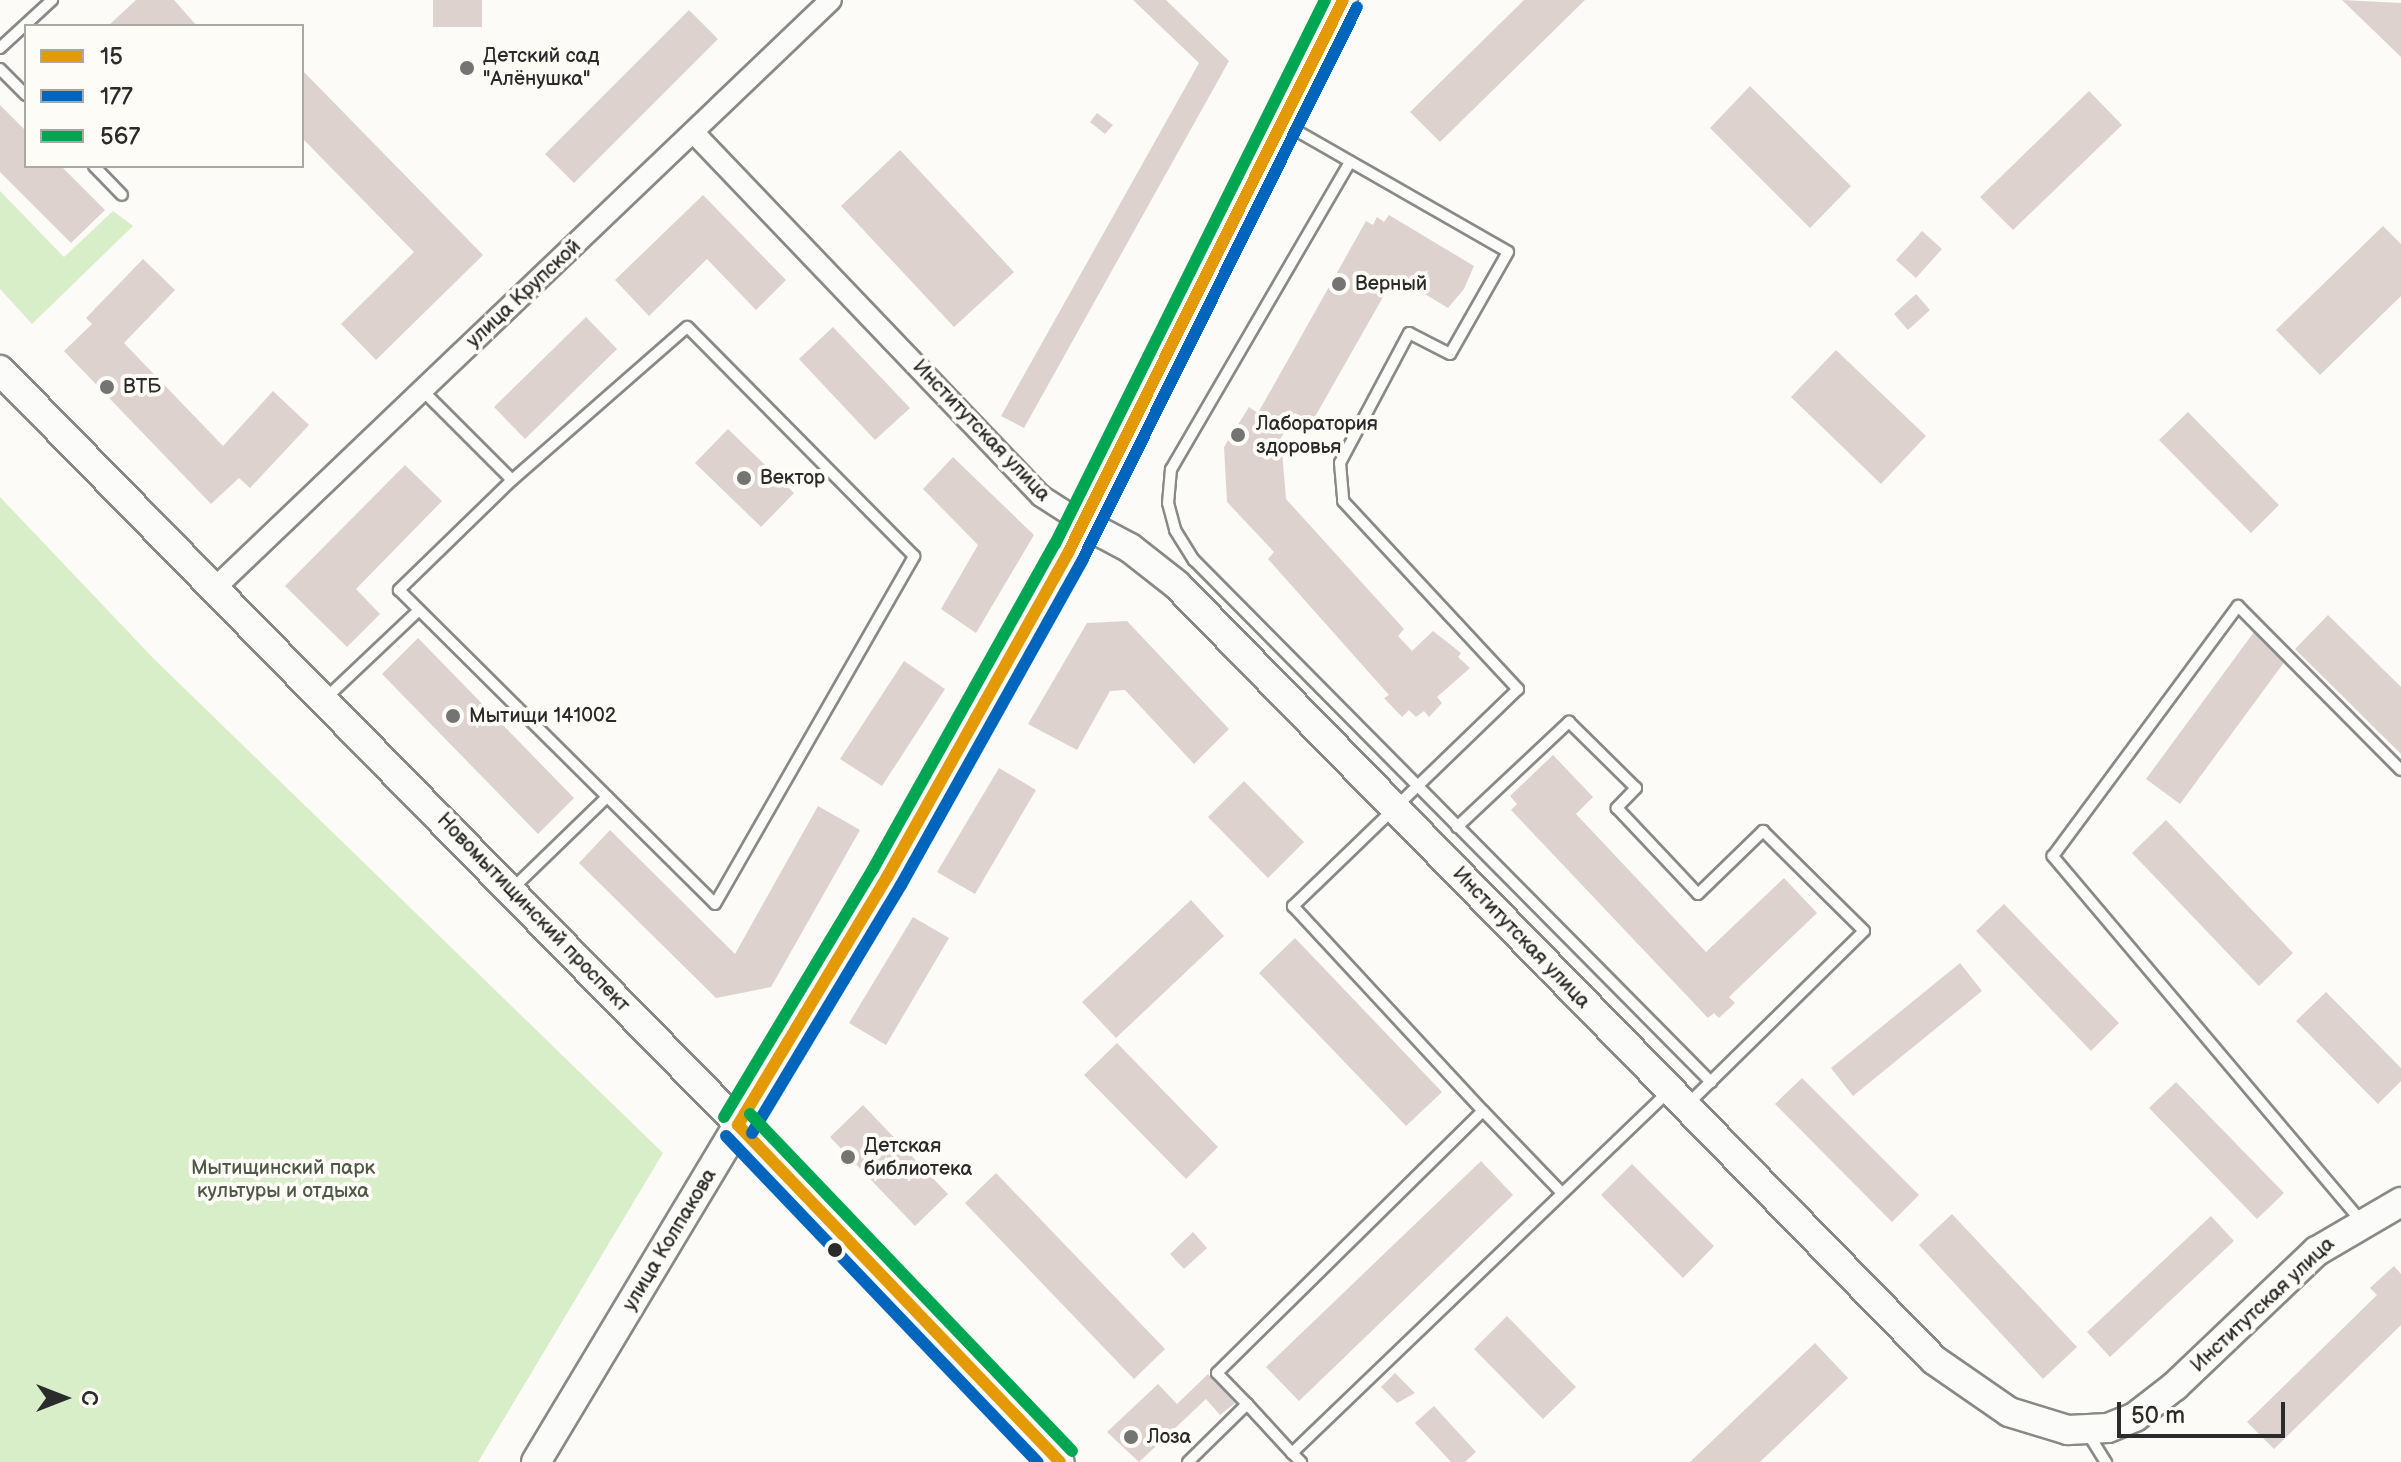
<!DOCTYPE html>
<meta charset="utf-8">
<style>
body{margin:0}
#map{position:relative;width:2401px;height:1462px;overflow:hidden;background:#fcfbf8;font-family:"Balsamiq Sans",sans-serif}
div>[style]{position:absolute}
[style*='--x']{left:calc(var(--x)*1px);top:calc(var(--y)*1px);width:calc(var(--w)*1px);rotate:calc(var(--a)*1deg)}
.green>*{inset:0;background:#d8eec8}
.building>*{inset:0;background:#ddd2ce}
.roads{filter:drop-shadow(2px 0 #898987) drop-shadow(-2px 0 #898987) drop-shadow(0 2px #898987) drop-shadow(0 -2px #898987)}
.lane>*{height:10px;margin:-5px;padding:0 5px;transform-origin:5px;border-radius:5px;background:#fbfbf9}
.street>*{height:20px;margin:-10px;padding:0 10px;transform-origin:10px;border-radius:10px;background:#fbfbf9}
.secondary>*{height:28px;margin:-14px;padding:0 14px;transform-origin:14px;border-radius:14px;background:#fbfbf9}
.bus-1>*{height:12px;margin:-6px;padding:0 6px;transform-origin:6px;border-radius:6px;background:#e39a04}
.bus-2>*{height:12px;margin:-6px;padding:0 6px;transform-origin:6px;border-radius:6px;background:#0065bd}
.bus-3>*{height:12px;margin:-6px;padding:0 6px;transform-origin:6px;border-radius:6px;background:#00a651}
.dots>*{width:22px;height:22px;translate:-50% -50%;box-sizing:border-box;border:4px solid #fdfcf7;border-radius:50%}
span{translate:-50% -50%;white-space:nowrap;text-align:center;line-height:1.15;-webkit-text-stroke:8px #fdfcf7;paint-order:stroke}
.poi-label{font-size:20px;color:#2b2b2b}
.left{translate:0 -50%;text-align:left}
.street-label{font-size:20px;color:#2b2b2b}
.park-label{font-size:20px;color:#4f5948}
.legend{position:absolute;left:24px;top:24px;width:280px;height:144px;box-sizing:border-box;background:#fdfcf7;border:2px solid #a9a8a5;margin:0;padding:10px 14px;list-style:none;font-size:24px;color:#2b2b2b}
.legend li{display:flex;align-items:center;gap:16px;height:40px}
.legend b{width:40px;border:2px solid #a9a8a5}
.north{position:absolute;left:24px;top:1358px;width:80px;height:80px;-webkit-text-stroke:6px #fdfcf7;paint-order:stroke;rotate:90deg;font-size:22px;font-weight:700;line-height:32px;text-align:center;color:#2b2b2b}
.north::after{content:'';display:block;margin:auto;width:28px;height:36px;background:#2b2b2b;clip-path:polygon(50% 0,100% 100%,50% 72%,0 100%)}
.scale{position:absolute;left:2117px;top:1402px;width:168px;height:36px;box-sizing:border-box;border:4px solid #2b2b2b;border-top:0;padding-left:10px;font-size:24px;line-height:28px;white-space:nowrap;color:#2b2b2b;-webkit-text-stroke:6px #fdfcf7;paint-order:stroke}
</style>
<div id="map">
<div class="green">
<div style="clip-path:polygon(0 191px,64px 257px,113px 211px,133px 226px,32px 324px,0 289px)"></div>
<div style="clip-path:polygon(0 497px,154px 659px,663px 1153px,478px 1462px,0 1462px)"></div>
</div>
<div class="building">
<div style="clip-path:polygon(136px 0,174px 0,197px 26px,108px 26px)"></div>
<div style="clip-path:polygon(433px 0,482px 0,482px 27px,433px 27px)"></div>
<div style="clip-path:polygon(1133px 0,1166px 0,1229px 61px,1024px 428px,1001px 416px,1199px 63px)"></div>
<div style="clip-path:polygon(1524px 0,1585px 0,1440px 142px,1410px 112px)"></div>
<div style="clip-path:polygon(2342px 0,2401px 3px,2401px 57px)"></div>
<div style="clip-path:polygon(689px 10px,718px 39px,574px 183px,545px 154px)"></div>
<div style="clip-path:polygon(302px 70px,483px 255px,376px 360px,341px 324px,414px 252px,302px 138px)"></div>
<div style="clip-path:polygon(1750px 86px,1851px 186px,1810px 228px,1710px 128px)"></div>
<div style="clip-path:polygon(2089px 91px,2122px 125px,2013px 230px,1980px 197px)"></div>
<div style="clip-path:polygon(0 105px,26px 131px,26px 166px,61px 166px,105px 210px,71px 243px,0 172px)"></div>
<div style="clip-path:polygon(1097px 113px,1113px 125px,1105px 134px,1090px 122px)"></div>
<div style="clip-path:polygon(900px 150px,1014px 272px,954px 327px,841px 206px)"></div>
<div style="clip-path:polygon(703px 195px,786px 280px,756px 310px,707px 259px,649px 316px,615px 280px)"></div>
<div style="clip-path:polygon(1389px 215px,1474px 266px,1464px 289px,1448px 308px,1395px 276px,1312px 422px,1295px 413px,1281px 438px,1286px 499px,1404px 629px,1398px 636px,1412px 651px,1433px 631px,1461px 653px,1458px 657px,1470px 668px,1437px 697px,1442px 703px,1429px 717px,1424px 711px,1416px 717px,1409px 710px,1402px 717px,1384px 698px,1389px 695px,1268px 559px,1274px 552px,1227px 502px,1224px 447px,1249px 407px,1258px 413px,1366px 221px,1373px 225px,1377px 217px,1384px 222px)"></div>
<div style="clip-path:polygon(2383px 226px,2401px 244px,2401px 296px,2320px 375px,2276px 330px)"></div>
<div style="clip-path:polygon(1922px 231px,1942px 249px,1916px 278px,1896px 260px)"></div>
<div style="clip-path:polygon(143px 259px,175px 290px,124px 343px,223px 446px,273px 391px,309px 425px,250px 488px,239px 478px,211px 504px,64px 351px,92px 324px,86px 318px)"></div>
<div style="clip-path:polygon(1916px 294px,1930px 310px,1908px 330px,1894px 314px)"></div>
<div style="clip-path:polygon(586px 317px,617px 349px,525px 439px,494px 407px)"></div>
<div style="clip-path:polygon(833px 327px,910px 408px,875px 440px,799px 359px)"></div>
<div style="clip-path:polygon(1836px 350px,1926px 436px,1881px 484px,1791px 397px)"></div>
<div style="clip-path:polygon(2188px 412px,2279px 505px,2251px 533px,2159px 440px)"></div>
<div style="clip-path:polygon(728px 429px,794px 493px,761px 527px,695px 463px)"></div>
<div style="clip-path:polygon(953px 457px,1034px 535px,976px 633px,941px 609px,978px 545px,923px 489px)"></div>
<div style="clip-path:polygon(405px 465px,442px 501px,356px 589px,380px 614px,347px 647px,285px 586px)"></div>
<div style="clip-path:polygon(2328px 615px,2401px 687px,2401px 754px,2295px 649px)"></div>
<div style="clip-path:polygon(1127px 621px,1229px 729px,1194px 764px,1125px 690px,1110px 691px,1077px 750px,1028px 724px,1087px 623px)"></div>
<div style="clip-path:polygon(2254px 632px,2288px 657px,2180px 804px,2146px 779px)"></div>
<div style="clip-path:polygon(418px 638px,574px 798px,538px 834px,382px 674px)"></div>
<div style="clip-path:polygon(904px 661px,945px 689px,882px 786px,840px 759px)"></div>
<div style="clip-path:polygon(1553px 755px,1593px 797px,1576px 814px,1706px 952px,1784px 878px,1817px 913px,1729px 997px,1735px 1003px,1719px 1018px,1714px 1013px,1708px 1018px,1511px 810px,1517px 804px,1510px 796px)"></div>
<div style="clip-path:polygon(999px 768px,1036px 790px,975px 894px,937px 872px)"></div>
<div style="clip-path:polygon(1244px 781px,1304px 842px,1268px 878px,1208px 817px)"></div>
<div style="clip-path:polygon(818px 806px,860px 830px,771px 987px,716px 998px,579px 863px,610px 830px,735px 954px)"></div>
<div style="clip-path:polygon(2166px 820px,2293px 953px,2259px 986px,2132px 853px)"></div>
<div style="clip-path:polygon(1191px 900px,1224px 936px,1116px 1038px,1082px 1002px)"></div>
<div style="clip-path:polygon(2004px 904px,2119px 1023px,2091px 1051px,1976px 931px)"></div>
<div style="clip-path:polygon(913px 917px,949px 938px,886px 1045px,849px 1023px)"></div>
<div style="clip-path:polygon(1295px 938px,1442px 1092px,1406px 1126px,1259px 973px)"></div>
<div style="clip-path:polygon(1960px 963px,1982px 991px,1853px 1096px,1831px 1068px)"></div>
<div style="clip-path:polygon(2326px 992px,2401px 1068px,2401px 1081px,2378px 1104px,2296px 1021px)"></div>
<div style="clip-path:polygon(1117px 1043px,1218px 1147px,1186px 1179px,1084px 1075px)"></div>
<div style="clip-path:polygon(1802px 1078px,1919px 1195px,1892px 1222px,1775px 1104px)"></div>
<div style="clip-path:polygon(2176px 1082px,2284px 1193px,2257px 1219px,2149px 1108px)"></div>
<div style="clip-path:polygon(863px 1105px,948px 1194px,915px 1226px,830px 1137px)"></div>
<div style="clip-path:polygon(1481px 1161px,1513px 1195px,1299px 1401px,1266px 1367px)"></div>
<div style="clip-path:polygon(1632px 1164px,1714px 1246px,1683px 1278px,1601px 1195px)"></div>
<div style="clip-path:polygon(996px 1173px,1165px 1349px,1134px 1379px,965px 1203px)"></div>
<div style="clip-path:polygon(1952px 1214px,2077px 1347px,2043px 1379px,1919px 1245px)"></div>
<div style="clip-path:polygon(2211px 1216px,2234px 1241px,2110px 1357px,2087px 1332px)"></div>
<div style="clip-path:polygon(1193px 1232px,1207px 1248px,1184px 1269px,1170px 1254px)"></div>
<div style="clip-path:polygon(2394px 1266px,2401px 1274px,2401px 1325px,2274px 1449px,2247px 1422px,2377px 1295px,2370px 1288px)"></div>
<div style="clip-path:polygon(1507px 1316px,1576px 1387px,1543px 1419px,1474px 1349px)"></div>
<div style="clip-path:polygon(1815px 1343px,1848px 1378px,1760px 1462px,1690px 1462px)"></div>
<div style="clip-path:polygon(1395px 1373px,1415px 1393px,1397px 1403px,1381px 1387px)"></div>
<div style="clip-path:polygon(1208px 1374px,1235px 1403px,1220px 1415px,1206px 1399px,1139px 1462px,1107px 1432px,1158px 1384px,1177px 1404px)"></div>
<div style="clip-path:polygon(1434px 1406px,1476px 1452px,1465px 1462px,1451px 1462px,1415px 1423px)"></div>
</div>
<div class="roads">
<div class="lane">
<div style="--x:0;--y:48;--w:71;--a:-42.7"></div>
<div style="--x:0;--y:69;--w:37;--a:45"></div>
<div style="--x:1283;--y:123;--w:259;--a:29.8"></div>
<div style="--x:1508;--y:252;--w:117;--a:119.6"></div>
<div style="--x:1450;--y:354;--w:46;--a:-152.9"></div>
<div style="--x:1409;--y:333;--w:147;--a:118"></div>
<div style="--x:1340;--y:463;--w:38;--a:85"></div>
<div style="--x:1343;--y:501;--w:257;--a:47.1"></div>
<div style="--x:1518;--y:689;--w:313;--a:136"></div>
<div style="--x:1293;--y:906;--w:280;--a:47.2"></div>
<div style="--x:1350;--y:162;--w:355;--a:120.2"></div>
<div style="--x:1171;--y:469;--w:34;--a:95"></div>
<div style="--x:1168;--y:503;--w:28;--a:75"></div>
<div style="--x:1175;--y:530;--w:36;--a:58"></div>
<div style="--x:1194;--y:560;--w:735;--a:45.28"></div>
<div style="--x:94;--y:166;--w:40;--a:46"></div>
<div style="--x:422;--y:390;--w:127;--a:45"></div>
<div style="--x:512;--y:480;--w:158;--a:135.8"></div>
<div style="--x:399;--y:590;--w:445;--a:44.8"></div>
<div style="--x:715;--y:904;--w:401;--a:-60.2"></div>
<div style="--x:914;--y:556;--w:322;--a:-134.7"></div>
<div style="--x:687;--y:327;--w:232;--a:138.8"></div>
<div style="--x:325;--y:699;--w:129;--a:-43.4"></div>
<div style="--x:1457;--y:827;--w:154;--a:-43.2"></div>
<div style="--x:1569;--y:722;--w:94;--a:44.6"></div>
<div style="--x:1636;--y:788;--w:28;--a:134"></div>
<div style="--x:1617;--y:808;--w:118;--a:46.7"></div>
<div style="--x:1698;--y:894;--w:91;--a:-44.1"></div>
<div style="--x:1763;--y:831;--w:142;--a:44.7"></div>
<div style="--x:1864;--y:931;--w:247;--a:135.5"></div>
<div style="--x:511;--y:890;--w:134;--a:-44.1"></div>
<div style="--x:2361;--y:1221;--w:478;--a:-130.2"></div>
<div style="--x:2053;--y:856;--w:311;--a:-53.5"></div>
<div style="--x:2238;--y:606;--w:231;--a:45.2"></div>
<div style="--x:1247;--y:1404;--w:67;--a:47.4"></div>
<div style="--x:1292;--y:1453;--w:521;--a:-43.83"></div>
<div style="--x:2087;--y:1432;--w:36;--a:58"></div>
<div style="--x:1292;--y:1453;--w:13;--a:45"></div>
<div style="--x:1188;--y:1462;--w:83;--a:-44.5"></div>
<div style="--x:1247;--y:1404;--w:43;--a:-134.1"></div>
<div style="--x:1217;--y:1373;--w:373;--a:-44.6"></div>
<div style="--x:1483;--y:1111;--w:114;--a:46.1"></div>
</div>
<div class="street">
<div style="--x:694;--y:133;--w:502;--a:46.29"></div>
<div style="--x:1041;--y:496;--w:50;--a:32.7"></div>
<div style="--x:216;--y:587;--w:850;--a:-43.67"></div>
</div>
<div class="secondary">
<div style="--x:0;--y:370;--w:1105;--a:45.59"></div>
<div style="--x:773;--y:1159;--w:417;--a:46.6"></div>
<div style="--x:1083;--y:523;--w:53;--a:28"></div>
<div style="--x:1130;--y:548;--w:60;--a:38.2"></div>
<div style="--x:1177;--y:585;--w:1083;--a:45.67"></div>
<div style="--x:1934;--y:1360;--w:91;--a:34.7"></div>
<div style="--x:2009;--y:1412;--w:62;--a:17"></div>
<div style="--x:2068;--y:1430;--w:40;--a:-2.9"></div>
<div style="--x:2108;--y:1428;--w:29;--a:-22"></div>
<div style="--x:2135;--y:1417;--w:51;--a:-37.8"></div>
<div style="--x:2175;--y:1386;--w:196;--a:-43.6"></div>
<div style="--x:2317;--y:1251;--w:97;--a:-30.3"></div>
<div style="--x:536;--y:1462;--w:682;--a:-59.04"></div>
<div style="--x:887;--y:877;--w:373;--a:-60.8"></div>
<div style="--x:1069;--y:551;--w:615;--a:-63.56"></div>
</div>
</div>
<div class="bus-1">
<div style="--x:738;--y:1125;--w:289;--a:-59"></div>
<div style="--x:887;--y:877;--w:373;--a:-60.8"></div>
<div style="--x:1069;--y:551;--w:615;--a:-63.56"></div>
<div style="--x:738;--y:1125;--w:466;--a:46.3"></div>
</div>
<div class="bus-2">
<div style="--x:752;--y:1133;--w:289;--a:-59"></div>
<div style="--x:901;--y:885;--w:373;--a:-60.8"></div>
<div style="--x:1083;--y:559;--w:616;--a:-63.6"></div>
<div style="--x:726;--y:1136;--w:451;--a:46.3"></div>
</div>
<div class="bus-3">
<div style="--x:750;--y:1114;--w:466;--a:46.3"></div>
<div style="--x:724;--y:1117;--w:289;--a:-59"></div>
<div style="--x:873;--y:869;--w:372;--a:-60.8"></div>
<div style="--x:1055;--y:544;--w:607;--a:-63.6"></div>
</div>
<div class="dots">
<div style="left:467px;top:68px;background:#747473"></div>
<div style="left:1339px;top:284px;background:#747473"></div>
<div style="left:107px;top:387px;background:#747473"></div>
<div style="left:1238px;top:435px;background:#747473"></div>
<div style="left:744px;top:478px;background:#747473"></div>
<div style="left:453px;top:716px;background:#747473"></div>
<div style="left:848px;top:1157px;background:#747473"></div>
<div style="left:835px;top:1250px;background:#2b2b2b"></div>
<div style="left:1131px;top:1437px;background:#747473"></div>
</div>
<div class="poi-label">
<span class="left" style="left:483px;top:68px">Детский сад<br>"Алёнушка"</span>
<span class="left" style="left:1355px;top:284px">Верный</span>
<span class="left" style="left:123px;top:387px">ВТБ</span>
<span class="left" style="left:1256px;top:436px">Лаборатория<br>здоровья</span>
<span class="left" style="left:760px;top:478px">Вектор</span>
<span class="left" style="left:469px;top:716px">Мытищи 141002</span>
<span class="left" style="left:864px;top:1158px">Детская<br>библиотека</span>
<span class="left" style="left:1147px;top:1437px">Лоза</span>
</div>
<div class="street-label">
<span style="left:524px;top:294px;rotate:-43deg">улица Крупской</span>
<span style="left:981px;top:431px;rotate:46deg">Институтская улица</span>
<span style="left:533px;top:913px;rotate:46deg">Новомытищинский проспект</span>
<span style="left:1521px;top:938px;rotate:46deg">Институтская улица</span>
<span style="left:670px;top:1240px;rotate:-59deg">улица Колпакова</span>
<span style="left:2263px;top:1305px;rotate:-43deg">Институтская улица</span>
</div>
<div class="park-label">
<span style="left:283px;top:1180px">Мытищинский парк<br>культуры и отдыха</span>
</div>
<ul class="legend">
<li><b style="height:10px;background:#e39a04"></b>15</li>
<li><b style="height:10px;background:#0065bd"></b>177</li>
<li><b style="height:10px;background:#00a651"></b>567</li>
</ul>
<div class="north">С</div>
<div class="scale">50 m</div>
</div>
